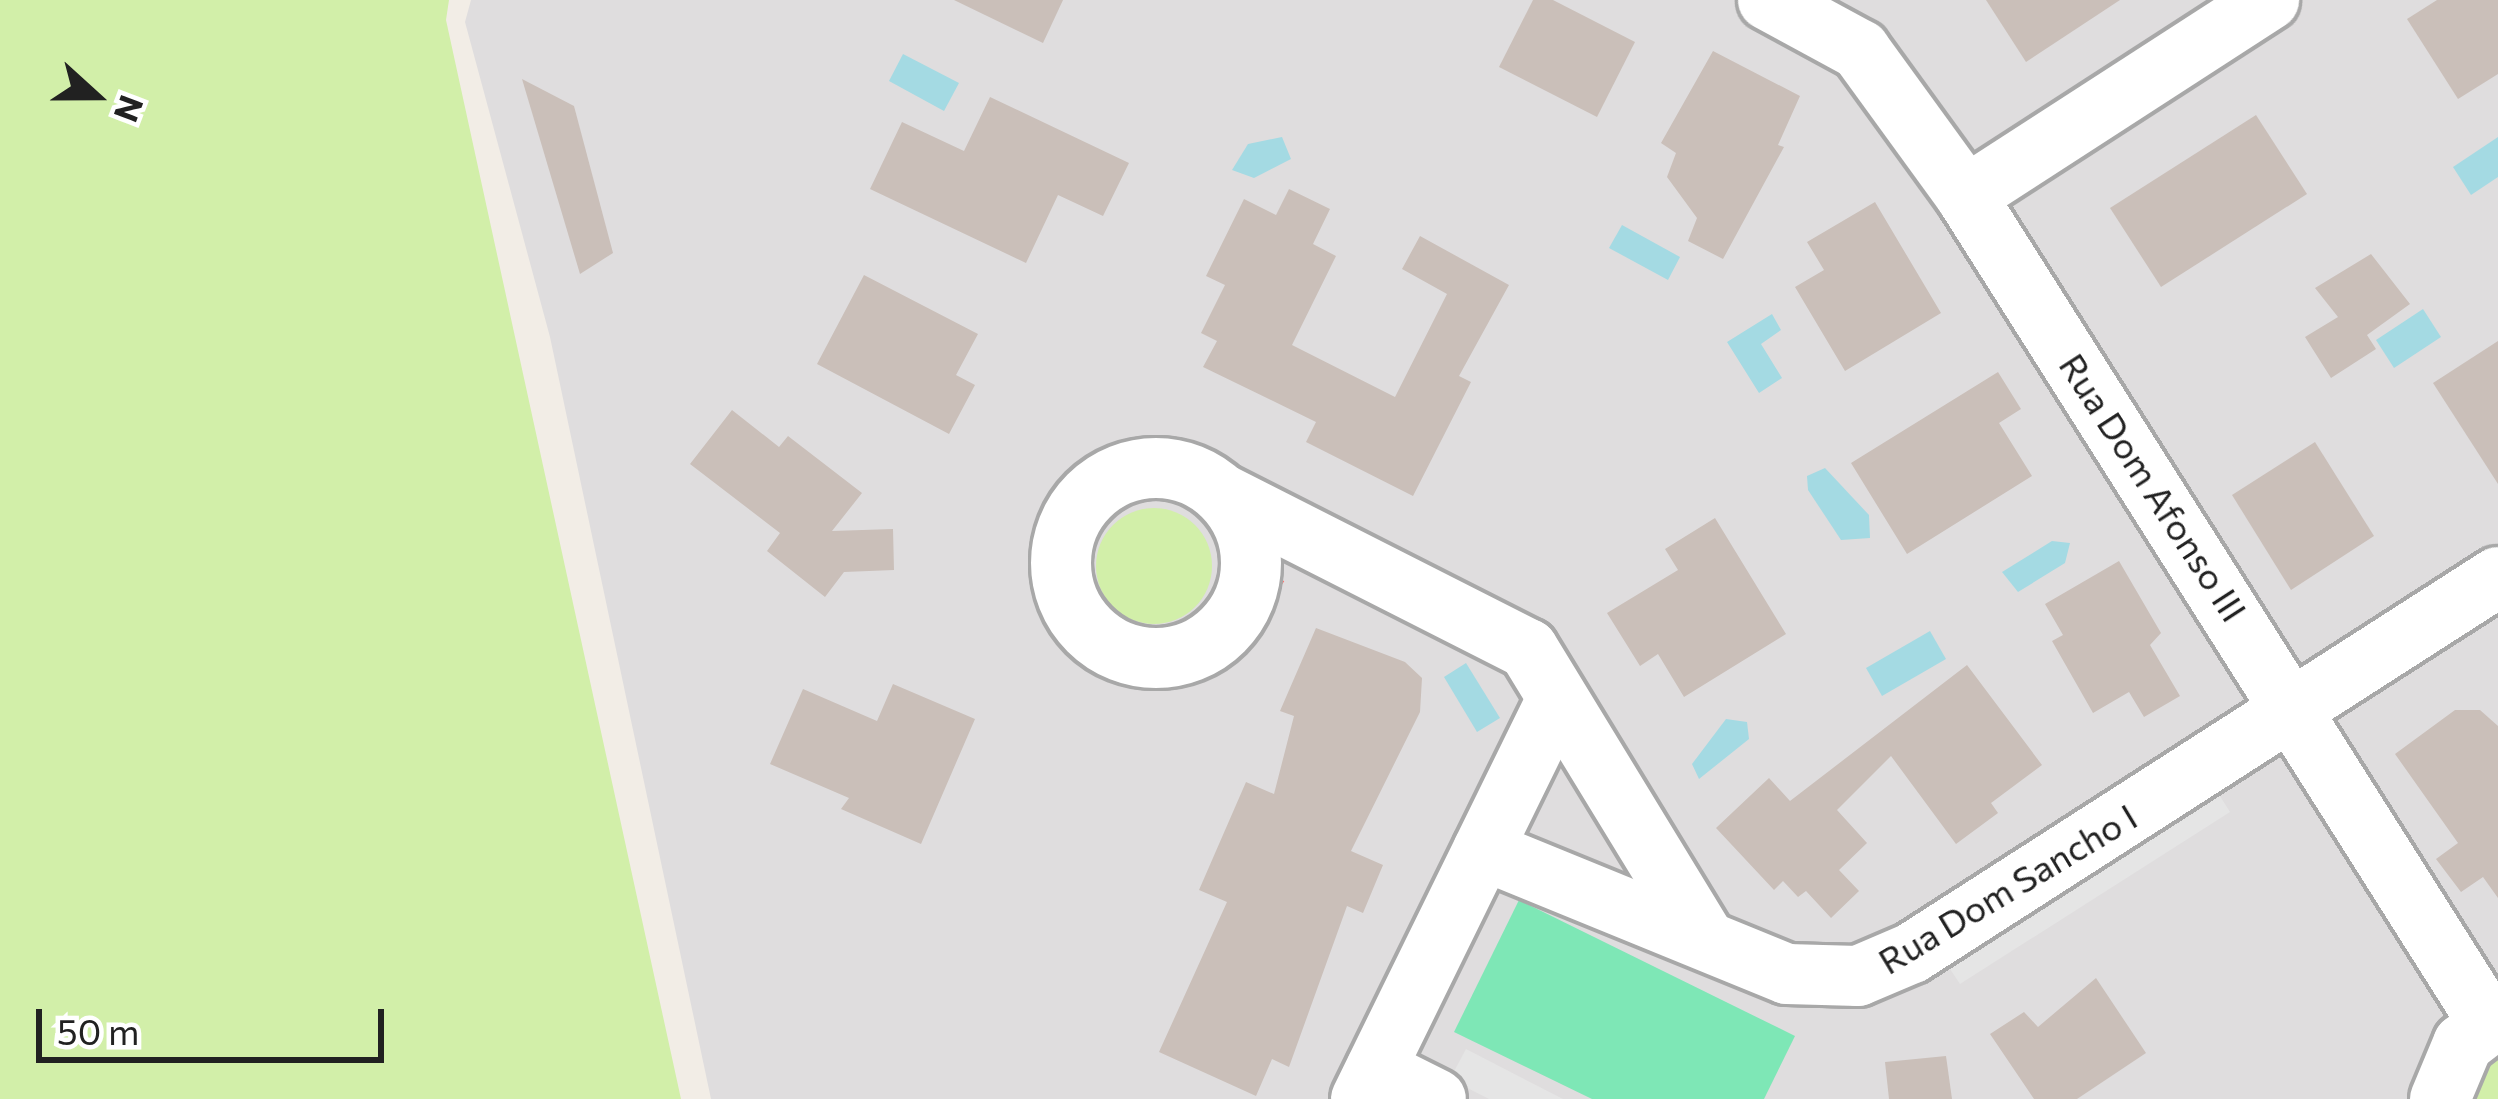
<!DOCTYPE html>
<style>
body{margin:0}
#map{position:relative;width:2498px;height:1099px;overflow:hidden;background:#f2ede6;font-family:Commissioner,sans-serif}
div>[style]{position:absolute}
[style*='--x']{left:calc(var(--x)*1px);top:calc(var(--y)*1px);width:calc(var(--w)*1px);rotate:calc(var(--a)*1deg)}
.residential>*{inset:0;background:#dfddde}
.grass>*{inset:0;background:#d2efa9}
.round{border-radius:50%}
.pitch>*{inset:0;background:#7ee7b6}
.parking>*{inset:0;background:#e5e5e5}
.water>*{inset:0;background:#a4dae3}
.building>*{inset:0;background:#cabfb9}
.path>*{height:8px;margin-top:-4px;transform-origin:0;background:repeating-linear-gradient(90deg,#ff6d6a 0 6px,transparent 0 12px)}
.roads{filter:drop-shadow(3px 0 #a8a8a8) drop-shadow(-3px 0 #a8a8a8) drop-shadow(0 3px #a8a8a8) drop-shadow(0 -3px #a8a8a8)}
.minor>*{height:60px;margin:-30px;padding:0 30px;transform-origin:30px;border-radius:30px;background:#fff}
.minor>.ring{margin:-30px;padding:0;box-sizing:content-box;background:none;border:60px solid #fff;border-radius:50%}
span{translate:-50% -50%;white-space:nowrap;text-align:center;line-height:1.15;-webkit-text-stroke:9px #fff;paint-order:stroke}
.street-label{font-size:36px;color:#212121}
.north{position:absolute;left:36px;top:36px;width:120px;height:120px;-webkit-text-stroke:9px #fff;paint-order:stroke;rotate:111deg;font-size:33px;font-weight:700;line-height:48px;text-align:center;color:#212121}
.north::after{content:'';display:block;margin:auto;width:42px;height:54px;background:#212121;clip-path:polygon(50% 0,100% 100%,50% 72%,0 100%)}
.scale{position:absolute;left:36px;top:1009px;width:348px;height:54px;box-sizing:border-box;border:6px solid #212121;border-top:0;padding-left:15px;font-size:36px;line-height:42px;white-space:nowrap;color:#212121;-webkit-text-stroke:9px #fff;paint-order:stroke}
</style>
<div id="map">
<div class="residential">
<div style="clip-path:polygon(471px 0,2498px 0,2498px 1099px,711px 1099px,550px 337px,465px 22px)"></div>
</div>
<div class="grass">
<div style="clip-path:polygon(0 0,449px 0,446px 20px,681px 1099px,0 1099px)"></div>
<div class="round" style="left:1096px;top:508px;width:116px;height:116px"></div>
<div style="clip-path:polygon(2498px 1055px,2498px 1099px,2468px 1099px,2481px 1073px)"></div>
</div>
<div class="pitch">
<div style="clip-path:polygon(1519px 900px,1795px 1036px,1764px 1099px,1592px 1099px,1454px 1032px)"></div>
</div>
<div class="parking">
<div style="clip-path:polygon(2213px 785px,2230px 812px,1960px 984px,1942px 957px)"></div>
<div style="clip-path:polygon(1466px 1049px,1563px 1099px,1489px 1099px,1450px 1079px)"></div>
</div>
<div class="water">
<div style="clip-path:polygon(903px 54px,959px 83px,944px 111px,889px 81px)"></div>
<div style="clip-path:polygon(1282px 137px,1291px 159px,1254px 178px,1232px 170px,1248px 144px)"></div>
<div style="clip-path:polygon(2498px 137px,2498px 177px,2471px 195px,2453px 167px)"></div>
<div style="clip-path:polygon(1622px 225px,1680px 257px,1668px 280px,1609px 248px)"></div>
<div style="clip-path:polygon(2423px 309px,2441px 337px,2394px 368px,2376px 340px)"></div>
<div style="clip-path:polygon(1772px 314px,1781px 330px,1761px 344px,1782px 378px,1759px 393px,1727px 342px)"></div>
<div style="clip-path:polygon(1825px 468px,1869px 515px,1870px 538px,1841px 540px,1808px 490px,1807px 476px)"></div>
<div style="clip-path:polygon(2052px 541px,2070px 543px,2065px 563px,2018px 592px,2002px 572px)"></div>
<div style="clip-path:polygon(1930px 631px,1946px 659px,1882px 696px,1866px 668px)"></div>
<div style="clip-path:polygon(1466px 663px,1500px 718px,1477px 732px,1444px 677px)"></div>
<div style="clip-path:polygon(1726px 719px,1747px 722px,1749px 739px,1699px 779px,1692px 764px)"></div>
</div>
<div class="building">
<div style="clip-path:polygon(954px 0,1063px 0,1043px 43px)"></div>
<div style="clip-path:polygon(1533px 0,1553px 0,1635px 42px,1597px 117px,1499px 67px)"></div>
<div style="clip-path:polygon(1986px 0,2120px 0,2026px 62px)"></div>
<div style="clip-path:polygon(2437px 0,2498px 0,2498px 74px,2458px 99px,2407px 19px)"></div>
<div style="clip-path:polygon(1713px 51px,1800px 96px,1778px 145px,1784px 147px,1723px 259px,1688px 241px,1697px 218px,1667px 177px,1676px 153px,1661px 143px)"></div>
<div style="clip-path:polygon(522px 79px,574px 106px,613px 253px,580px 274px)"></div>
<div style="clip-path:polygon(990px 97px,1129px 163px,1103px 216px,1058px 195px,1026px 263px,870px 189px,902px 122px,964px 151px)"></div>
<div style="clip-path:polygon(2256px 115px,2307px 194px,2161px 287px,2110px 208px)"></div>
<div style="clip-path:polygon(1289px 189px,1330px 209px,1313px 244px,1336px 256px,1292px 345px,1395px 397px,1447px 294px,1402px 269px,1420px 236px,1509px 285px,1459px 376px,1471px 382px,1413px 496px,1306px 442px,1316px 422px,1203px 367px,1217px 341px,1201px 333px,1225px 285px,1206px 276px,1244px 199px,1276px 215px)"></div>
<div style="clip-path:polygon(1875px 202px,1941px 313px,1845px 371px,1795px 287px,1824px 270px,1807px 242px)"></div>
<div style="clip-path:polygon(2371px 254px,2410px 304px,2367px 335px,2376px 349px,2331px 378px,2305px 337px,2338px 317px,2315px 288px)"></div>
<div style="clip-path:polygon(864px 275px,978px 334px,956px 375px,975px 385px,949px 434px,817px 364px)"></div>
<div style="clip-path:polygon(2498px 341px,2498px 484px,2433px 383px)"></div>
<div style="clip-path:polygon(1998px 372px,2021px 409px,1999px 423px,2032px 476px,1907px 554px,1851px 463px)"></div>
<div style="clip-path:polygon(732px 410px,779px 447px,788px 436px,862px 493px,832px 531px,893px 529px,894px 570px,844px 572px,825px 597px,767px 551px,780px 533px,690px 464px)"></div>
<div style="clip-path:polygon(2315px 442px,2374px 536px,2291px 590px,2232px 495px)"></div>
<div style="clip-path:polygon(1715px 518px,1786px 634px,1684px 697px,1658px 654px,1640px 666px,1607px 613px,1678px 570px,1665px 549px)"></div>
<div style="clip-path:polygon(2119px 561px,2161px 633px,2150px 645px,2180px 696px,2144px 717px,2129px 692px,2093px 713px,2052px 641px,2063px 635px,2045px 604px)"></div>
<div style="clip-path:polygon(1316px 628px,1405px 662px,1422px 678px,1420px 712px,1351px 851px,1383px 865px,1363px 913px,1347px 906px,1289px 1067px,1272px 1059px,1256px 1096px,1159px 1052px,1227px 902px,1199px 890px,1246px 782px,1274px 794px,1294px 716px,1280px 711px)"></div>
<div style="clip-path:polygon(1967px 665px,2042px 765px,1991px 803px,1998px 813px,1956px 844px,1891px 756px,1837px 810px,1867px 843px,1839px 870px,1859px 891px,1831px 918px,1806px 891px,1798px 897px,1783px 881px,1774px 890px,1716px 828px,1769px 778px,1790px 801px)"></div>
<div style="clip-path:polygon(893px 684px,975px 719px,921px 844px,841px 809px,849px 798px,770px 764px,803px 689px,877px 721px)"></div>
<div style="clip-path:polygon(2455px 710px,2480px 710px,2498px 726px,2498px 898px,2483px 877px,2461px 892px,2436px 859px,2458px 843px,2395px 754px)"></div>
<div style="clip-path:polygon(2096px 978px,2146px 1053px,2077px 1099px,2034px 1099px,1990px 1034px,2024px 1012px,2038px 1027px)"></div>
<div style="clip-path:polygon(1946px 1056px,1952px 1099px,1889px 1099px,1885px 1062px)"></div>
</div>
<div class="path">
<div style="--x:1192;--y:457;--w:56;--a:-174.9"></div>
<div style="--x:1136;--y:452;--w:63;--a:152.6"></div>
<div style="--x:1080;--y:481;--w:31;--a:132"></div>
<div style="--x:1059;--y:504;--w:71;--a:104.6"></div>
<div style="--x:1041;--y:573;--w:69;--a:67.9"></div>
<div style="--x:1067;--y:637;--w:28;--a:39"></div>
<div style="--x:1089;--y:655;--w:59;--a:20"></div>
<div style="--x:1144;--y:675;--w:42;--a:-4.1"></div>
<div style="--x:1186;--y:672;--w:51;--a:-24.5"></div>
<div style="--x:1232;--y:651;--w:87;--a:-55.8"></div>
</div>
<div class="roads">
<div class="minor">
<div style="--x:1768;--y:0;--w:105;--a:28.5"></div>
<div style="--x:1860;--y:50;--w:180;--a:54"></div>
<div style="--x:1966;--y:196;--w:977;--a:57.71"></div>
<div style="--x:1966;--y:196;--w:361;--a:-32.9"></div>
<div class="ring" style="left:1061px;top:468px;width:130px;height:130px"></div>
<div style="--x:1224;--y:495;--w:341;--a:26.9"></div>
<div style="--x:1528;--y:649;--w:336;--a:58.6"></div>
<div style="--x:1483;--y:850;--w:328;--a:22.2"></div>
<div style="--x:1787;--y:974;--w:71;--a:1.6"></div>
<div style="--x:1858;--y:976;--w:59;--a:-23.1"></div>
<div style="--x:1912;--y:953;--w:696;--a:-32.69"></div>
<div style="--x:1376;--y:1069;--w:67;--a:26.6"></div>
<div style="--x:1361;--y:1099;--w:445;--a:-63.9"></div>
<div style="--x:2440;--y:1099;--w:60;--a:-67.3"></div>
<div style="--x:2463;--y:1044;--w:44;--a:-37.6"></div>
</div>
</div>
<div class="street-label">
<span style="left:2154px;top:487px;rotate:57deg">Rua Dom Afonso III</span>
<span style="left:2007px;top:888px;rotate:-31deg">Rua Dom Sancho I</span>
</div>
<div class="north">N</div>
<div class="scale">50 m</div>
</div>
